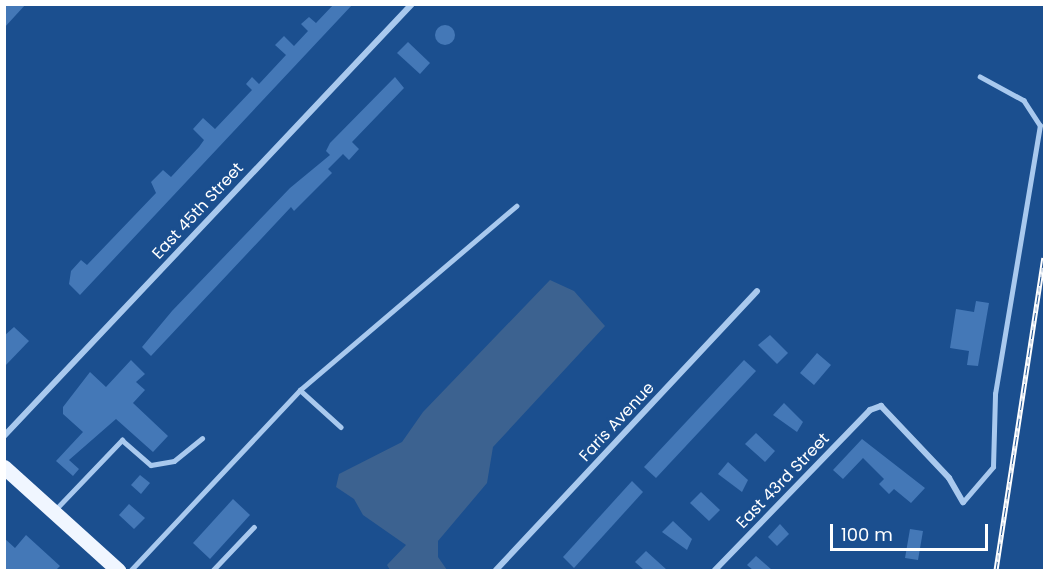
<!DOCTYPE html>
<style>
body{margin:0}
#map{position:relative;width:1049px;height:575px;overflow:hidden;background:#1b4f8f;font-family:Poppins,sans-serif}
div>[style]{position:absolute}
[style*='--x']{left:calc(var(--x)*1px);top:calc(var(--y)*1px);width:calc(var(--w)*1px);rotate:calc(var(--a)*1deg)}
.water>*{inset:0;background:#3c6290}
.building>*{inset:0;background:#4478b7}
.round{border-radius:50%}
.service>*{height:4.5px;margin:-2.25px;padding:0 2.25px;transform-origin:2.25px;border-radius:2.25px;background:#a9c9ee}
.minor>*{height:6px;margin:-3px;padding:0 3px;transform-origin:3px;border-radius:3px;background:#a9c9ee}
.primary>*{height:15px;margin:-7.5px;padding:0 7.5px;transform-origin:7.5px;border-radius:7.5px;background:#f0f6ff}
.rail>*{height:5px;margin-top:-2.5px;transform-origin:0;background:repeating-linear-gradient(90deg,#1b4f8f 0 9px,#fff 0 18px);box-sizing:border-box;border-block:2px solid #fff}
span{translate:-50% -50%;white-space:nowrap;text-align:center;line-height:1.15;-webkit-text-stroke:4.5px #1b4f8f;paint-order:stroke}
.street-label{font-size:16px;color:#fff}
.frame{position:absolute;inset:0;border:6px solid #fff;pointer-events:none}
.scale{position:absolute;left:830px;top:524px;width:158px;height:27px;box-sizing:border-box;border:3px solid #fff;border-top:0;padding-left:8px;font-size:18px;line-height:21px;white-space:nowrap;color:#fff;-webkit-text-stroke:4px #1b4f8f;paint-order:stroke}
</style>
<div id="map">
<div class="water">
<div style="clip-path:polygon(550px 280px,574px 291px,605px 326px,493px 447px,487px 483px,438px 541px,438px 557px,447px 570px,390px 570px,387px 565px,406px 545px,363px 515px,354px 499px,336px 487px,339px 474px,402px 442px,423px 412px)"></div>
</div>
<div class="building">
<div style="clip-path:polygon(4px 4px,26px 4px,4px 28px)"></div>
<div style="clip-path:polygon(334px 4px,353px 4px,80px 295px,69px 284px,71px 271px,81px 260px,87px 265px,156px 193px,151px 182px,163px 170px,171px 177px,199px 147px,204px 140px,193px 129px,203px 118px,215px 129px,252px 90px,246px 84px,252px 77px,259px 84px,286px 55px,275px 45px,284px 36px,294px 46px,308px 31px,301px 24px,309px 17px,316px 23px)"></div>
<div class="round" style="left:435px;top:25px;width:20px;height:20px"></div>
<div style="clip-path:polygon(408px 42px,430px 63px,420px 74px,397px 53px)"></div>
<div style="clip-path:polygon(395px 77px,404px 88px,352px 142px,359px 149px,349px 160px,343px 154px,328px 169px,332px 173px,294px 211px,291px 207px,151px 356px,142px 347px,172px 311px,290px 188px,330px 155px,326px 151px,330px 143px)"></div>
<div style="clip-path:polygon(976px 301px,989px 303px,978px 366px,967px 365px,969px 351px,950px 348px,956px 309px,974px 312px)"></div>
<div style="clip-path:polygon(14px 327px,29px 341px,4px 367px,4px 336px)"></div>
<div style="clip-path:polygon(770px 335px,788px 353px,777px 364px,758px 345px)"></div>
<div style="clip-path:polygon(817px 353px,831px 365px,814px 385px,800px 373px)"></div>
<div style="clip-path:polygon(131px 360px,145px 374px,136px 382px,145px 390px,133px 403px,168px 436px,153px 452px,116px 419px,69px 460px,79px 469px,73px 476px,56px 461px,83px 432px,63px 414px,63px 407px,90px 372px,106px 387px)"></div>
<div style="clip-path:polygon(744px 360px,756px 371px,656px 478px,644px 467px)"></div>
<div style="clip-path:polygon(784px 403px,803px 422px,797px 432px,773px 415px)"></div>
<div style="clip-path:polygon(756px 433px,775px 451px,765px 462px,745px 444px)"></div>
<div style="clip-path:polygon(862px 439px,925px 488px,911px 503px,894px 489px,889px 494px,879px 484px,884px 479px,863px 458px,843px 479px,833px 470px)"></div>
<div style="clip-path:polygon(728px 462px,748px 480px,742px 492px,718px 474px)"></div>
<div style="clip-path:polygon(140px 475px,150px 483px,141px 494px,131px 485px)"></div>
<div style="clip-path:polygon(632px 481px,643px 492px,574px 568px,563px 557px)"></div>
<div style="clip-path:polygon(701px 492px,720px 510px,709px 521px,690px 503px)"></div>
<div style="clip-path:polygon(233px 499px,250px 515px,210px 559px,193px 543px)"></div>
<div style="clip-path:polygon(129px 504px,145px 518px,134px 529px,119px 515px)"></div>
<div style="clip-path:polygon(673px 521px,692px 539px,687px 550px,662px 532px)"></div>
<div style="clip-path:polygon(780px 524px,789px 534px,777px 546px,768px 537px)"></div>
<div style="clip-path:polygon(910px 529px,923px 531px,918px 560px,905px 558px)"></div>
<div style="clip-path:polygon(26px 535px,60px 566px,56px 570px,4px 570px,4px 538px,15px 548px)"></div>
<div style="clip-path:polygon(646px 551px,667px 570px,644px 570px,635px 562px)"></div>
<div style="clip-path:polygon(756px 556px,772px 570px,753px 570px,747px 565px)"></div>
</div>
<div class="service">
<div style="--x:300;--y:390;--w:55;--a:42.1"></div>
<div style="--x:963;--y:502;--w:46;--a:-49.4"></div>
<div style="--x:993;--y:467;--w:73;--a:-88.4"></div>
<div style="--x:995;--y:394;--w:272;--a:-80.5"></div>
<div style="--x:1040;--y:126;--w:30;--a:-123"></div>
<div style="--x:1024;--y:101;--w:50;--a:-151.4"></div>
<div style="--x:55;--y:510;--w:97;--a:-46.3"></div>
<div style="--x:122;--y:440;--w:38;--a:41"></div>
<div style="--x:151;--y:465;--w:23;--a:-10"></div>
<div style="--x:174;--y:461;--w:36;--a:-39"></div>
<div style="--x:131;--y:570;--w:247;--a:-46.8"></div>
<div style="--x:300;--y:390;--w:284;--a:-40.4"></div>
<div style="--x:213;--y:570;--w:59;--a:-46.4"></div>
</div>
<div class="minor">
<div style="--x:4;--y:436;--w:594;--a:-46.64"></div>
<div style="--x:496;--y:570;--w:382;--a:-46.9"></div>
<div style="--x:715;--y:570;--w:223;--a:-45.9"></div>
<div style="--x:870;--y:410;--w:12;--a:-20"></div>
<div style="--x:881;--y:406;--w:99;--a:46.6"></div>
<div style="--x:949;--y:478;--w:28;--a:60"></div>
</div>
<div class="primary">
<div style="--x:4;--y:467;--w:154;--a:42.1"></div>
</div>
<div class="rail">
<div style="--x:996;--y:570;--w:316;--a:-81.3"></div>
</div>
<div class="street-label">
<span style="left:198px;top:211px;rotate:-47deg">East 45th Street</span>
<span style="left:617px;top:422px;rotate:-47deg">Faris Avenue</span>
<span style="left:783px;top:481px;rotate:-46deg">East 43rd Street</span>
</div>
<div class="frame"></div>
<div class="scale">100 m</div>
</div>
